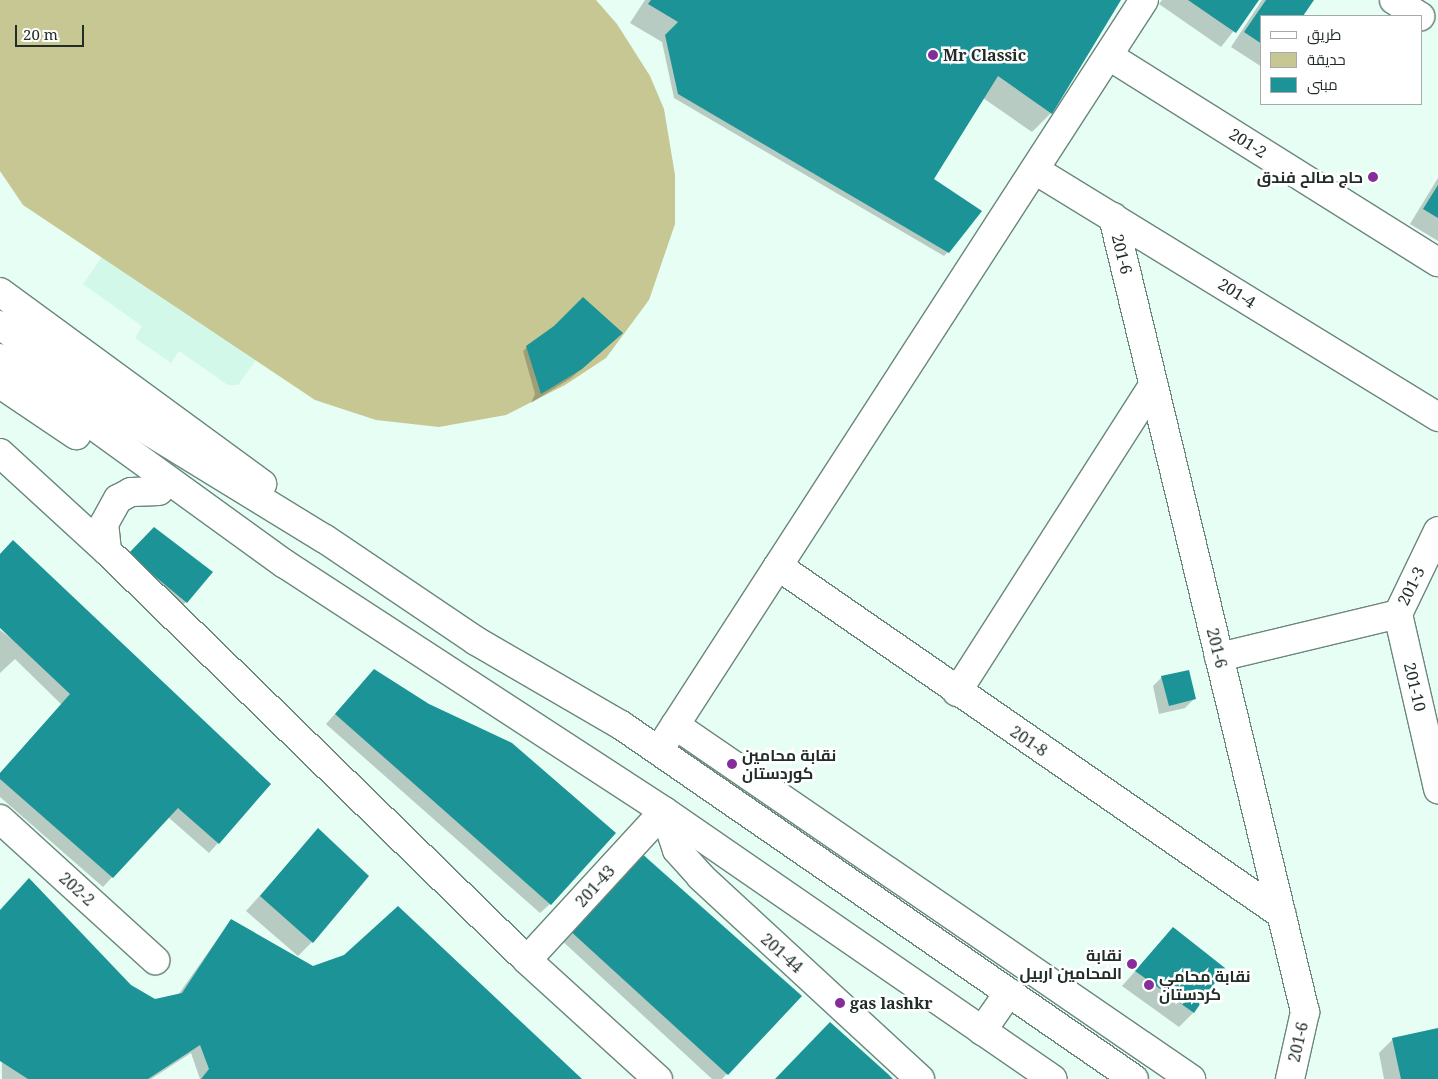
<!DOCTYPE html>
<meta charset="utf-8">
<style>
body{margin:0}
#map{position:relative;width:1438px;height:1079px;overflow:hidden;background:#e6fef3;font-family:"Noto Serif",Cairo,serif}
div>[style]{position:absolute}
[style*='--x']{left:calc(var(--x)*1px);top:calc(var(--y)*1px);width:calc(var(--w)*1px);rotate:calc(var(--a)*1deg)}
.built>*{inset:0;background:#d1f8e8}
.green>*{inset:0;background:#c7c793}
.shadow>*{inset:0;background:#0003}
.building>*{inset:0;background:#1c9397}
.roads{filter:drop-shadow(1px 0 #6b877c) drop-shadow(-1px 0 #6b877c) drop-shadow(0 1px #6b877c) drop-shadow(0 -1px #6b877c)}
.minor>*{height:28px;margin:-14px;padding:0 14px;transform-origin:14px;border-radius:14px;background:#fff}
.major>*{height:28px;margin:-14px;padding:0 14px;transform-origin:14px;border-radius:14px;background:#fff}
.highway>*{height:28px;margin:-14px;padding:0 14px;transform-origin:14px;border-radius:14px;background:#fff}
.dots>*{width:14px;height:14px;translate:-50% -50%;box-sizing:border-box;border:2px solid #fff;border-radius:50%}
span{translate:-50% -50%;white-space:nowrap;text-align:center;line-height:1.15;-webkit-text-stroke:5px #fff;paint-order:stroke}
.poi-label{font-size:16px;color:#212d28;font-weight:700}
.left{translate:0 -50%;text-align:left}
.right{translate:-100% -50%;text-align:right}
.street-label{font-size:16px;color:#212d28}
.legend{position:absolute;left:1260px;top:15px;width:162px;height:90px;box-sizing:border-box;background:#fff;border:1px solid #a6aba9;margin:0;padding:6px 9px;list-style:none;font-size:15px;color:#212d28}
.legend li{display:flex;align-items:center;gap:10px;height:25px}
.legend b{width:25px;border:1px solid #a6aba9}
.scale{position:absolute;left:15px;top:25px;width:69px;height:22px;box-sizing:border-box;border:2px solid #212d28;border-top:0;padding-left:6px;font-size:15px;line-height:18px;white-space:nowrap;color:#212d28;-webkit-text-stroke:4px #fff;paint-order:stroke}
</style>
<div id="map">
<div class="built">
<div style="clip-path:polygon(111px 244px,263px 350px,238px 385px,228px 385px,179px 351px,171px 363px,135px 338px,142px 326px,83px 284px)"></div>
</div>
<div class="green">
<div style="clip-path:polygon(0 0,596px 0,617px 24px,650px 76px,664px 109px,675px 175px,675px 224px,649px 300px,606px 358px,565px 385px,506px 415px,439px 427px,376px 420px,315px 400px,23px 205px,0 171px)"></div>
</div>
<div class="shadow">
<div style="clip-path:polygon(645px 0,1119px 0,1051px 113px,1032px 132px,983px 98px,933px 178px,948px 252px,944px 256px,674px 98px,662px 42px,630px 23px)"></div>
<div style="clip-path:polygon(1162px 0,1258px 0,1221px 47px,1159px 4px)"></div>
<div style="clip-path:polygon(1262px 0,1313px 0,1301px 16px,1262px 16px,1262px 67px,1231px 47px)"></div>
<div style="clip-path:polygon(1438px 178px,1438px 241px,1410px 224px)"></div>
<div style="clip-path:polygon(612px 342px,571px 378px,531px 403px,535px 394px,523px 351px,527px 347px)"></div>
<div style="clip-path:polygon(154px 529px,186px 602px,176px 611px,119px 564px)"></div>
<div style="clip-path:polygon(0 555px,218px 843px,209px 853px,168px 817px,103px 887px,0 797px,0 773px,62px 705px,15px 659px,0 673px,0 630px,24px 648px,0 626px)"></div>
<div style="clip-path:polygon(1162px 677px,1194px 699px,1185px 708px,1159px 714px,1153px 686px)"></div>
<div style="clip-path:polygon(365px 680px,550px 904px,540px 913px,326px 724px)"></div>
<div style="clip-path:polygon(318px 830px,312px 942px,298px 956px,246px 911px)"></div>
<div style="clip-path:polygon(640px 854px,800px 996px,722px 1079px,712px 1079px,559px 938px)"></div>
<div style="clip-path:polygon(0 911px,155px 1001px,178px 995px,231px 920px,313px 967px,579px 1079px,200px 1079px,191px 1053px,151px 1079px,2px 1079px)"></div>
<div style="clip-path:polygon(1173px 929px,1223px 968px,1193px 1013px,1179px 1027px,1122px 986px)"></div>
<div style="clip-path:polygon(1438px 1029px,1438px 1079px,1384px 1079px,1379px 1053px,1393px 1039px)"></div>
</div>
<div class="building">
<div style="clip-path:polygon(651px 0,1121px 0,1052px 114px,998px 76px,934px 179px,982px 211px,949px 253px,678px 94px,665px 35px,678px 22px,648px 4px)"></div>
<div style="clip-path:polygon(1188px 0,1259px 0,1236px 33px)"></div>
<div style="clip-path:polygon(1266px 0,1314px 0,1303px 16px,1262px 16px,1262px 44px,1244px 32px)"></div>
<div style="clip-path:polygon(1438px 185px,1438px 218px,1423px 209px)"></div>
<div style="clip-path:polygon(583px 297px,623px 333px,582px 369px,541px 394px,526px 346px,554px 326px)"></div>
<div style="clip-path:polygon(154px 527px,213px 572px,187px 603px,128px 554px)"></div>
<div style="clip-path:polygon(13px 540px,271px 784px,219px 844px,178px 808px,113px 878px,0 779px,0 773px,70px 694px,0 628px,0 554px)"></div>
<div style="clip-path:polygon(374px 669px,429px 704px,512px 743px,616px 833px,551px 905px,335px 714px)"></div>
<div style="clip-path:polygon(1189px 670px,1196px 699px,1169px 706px,1161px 676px)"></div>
<div style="clip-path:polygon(318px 828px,369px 876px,313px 943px,260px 896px)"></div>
<div style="clip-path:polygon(640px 852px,802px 996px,728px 1075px,567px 928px)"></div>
<div style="clip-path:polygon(29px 878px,131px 985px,155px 999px,182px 993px,231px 919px,313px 966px,344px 955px,398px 906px,582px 1079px,201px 1079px,209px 1069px,200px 1045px,148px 1079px,28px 1079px,0 1061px,0 910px)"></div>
<div style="clip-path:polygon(1173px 927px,1225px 968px,1194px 1013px,1135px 971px)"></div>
<div style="clip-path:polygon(830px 1022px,888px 1074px,893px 1079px,775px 1079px)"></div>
<div style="clip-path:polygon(1438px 1028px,1438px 1079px,1401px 1079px,1392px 1038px)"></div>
</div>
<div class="roads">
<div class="minor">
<div style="--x:1109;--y:56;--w:388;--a:32.1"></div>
<div style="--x:1035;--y:170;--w:473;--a:31.5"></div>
<div style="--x:1113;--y:217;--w:818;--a:76.42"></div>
<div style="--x:1305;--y:1012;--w:69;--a:102.6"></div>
<div style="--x:0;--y:453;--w:145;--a:42.5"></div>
<div style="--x:107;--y:551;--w:586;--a:44.24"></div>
<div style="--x:527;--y:960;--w:177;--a:42.3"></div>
<div style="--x:778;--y:566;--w:612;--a:34.68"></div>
<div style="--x:1398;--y:614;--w:180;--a:77.1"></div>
<div style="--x:1398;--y:614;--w:92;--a:-64.3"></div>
<div style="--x:1219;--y:657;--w:184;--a:-13.5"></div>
<div style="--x:957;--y:692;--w:364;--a:-57.4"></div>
<div style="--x:675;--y:725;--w:626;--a:34.45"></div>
<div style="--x:659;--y:750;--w:893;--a:-57.11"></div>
<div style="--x:0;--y:819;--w:210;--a:42.3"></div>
<div style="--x:527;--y:960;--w:202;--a:-47.4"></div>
<div style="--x:664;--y:811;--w:41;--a:71.6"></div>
<div style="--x:677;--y:850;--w:36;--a:48"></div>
<div style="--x:701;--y:877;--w:298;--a:42.7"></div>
</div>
<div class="major">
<div style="--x:0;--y:292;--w:325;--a:36.2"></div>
<div style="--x:0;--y:325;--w:169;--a:35.9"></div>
<div style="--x:137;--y:424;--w:220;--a:31.5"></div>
<div style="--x:325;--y:539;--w:182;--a:34"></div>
<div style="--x:476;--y:641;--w:168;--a:30.1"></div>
<div style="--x:621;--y:725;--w:623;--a:34.61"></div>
<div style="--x:0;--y:358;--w:352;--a:35.9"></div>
<div style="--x:285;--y:564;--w:452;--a:33.1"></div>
<div style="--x:664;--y:811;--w:472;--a:34.6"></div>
<div style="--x:0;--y:384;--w:92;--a:33.9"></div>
<div style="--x:107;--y:551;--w:27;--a:-96"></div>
<div style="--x:104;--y:524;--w:29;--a:-61"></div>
<div style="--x:118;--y:499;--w:15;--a:-28"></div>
<div style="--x:131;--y:492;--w:28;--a:-2"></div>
<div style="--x:982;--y:1031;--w:47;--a:-55.3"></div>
</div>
<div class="highway">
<div style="--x:1394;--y:0;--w:31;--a:32"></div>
</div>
</div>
<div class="dots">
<div style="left:933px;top:55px;background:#852d99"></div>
<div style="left:1373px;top:177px;background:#852d99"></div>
<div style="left:732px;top:764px;background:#852d99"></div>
<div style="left:1132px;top:964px;background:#852d99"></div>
<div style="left:1149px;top:985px;background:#852d99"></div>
<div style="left:840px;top:1003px;background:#852d99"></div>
</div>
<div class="poi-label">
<span class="left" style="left:943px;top:55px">Mr Classic</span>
<span class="right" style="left:1363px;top:177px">حاج صالح فندق</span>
<span class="left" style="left:742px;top:764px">نقابة محامين<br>كوردستان</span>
<span class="right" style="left:1122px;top:964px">نقابة<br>المحامين اربيل</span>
<span class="left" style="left:1159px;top:985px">نقابة محامي<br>كردستان</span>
<span class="left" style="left:850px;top:1003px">gas lashkr</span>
</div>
<div class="street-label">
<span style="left:1248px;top:143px;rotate:32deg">201-2</span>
<span style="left:1122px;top:254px;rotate:76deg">201-6</span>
<span style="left:1237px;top:293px;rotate:32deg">201-4</span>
<span style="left:1411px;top:586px;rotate:-64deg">201-3</span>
<span style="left:1217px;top:648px;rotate:76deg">201-6</span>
<span style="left:1415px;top:687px;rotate:77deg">201-10</span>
<span style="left:1029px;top:741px;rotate:34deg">201-8</span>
<span style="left:595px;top:886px;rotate:-48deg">201-43</span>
<span style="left:77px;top:889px;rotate:42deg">202-2</span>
<span style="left:782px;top:953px;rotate:42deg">201-44</span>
<span style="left:1298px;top:1042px;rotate:-77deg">201-6</span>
</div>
<ul class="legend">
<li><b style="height:6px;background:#fff"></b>طريق</li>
<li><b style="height:14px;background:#c7c793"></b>حديقة</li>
<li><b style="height:14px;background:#1c9397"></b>مبنى</li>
</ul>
<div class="scale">20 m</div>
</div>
